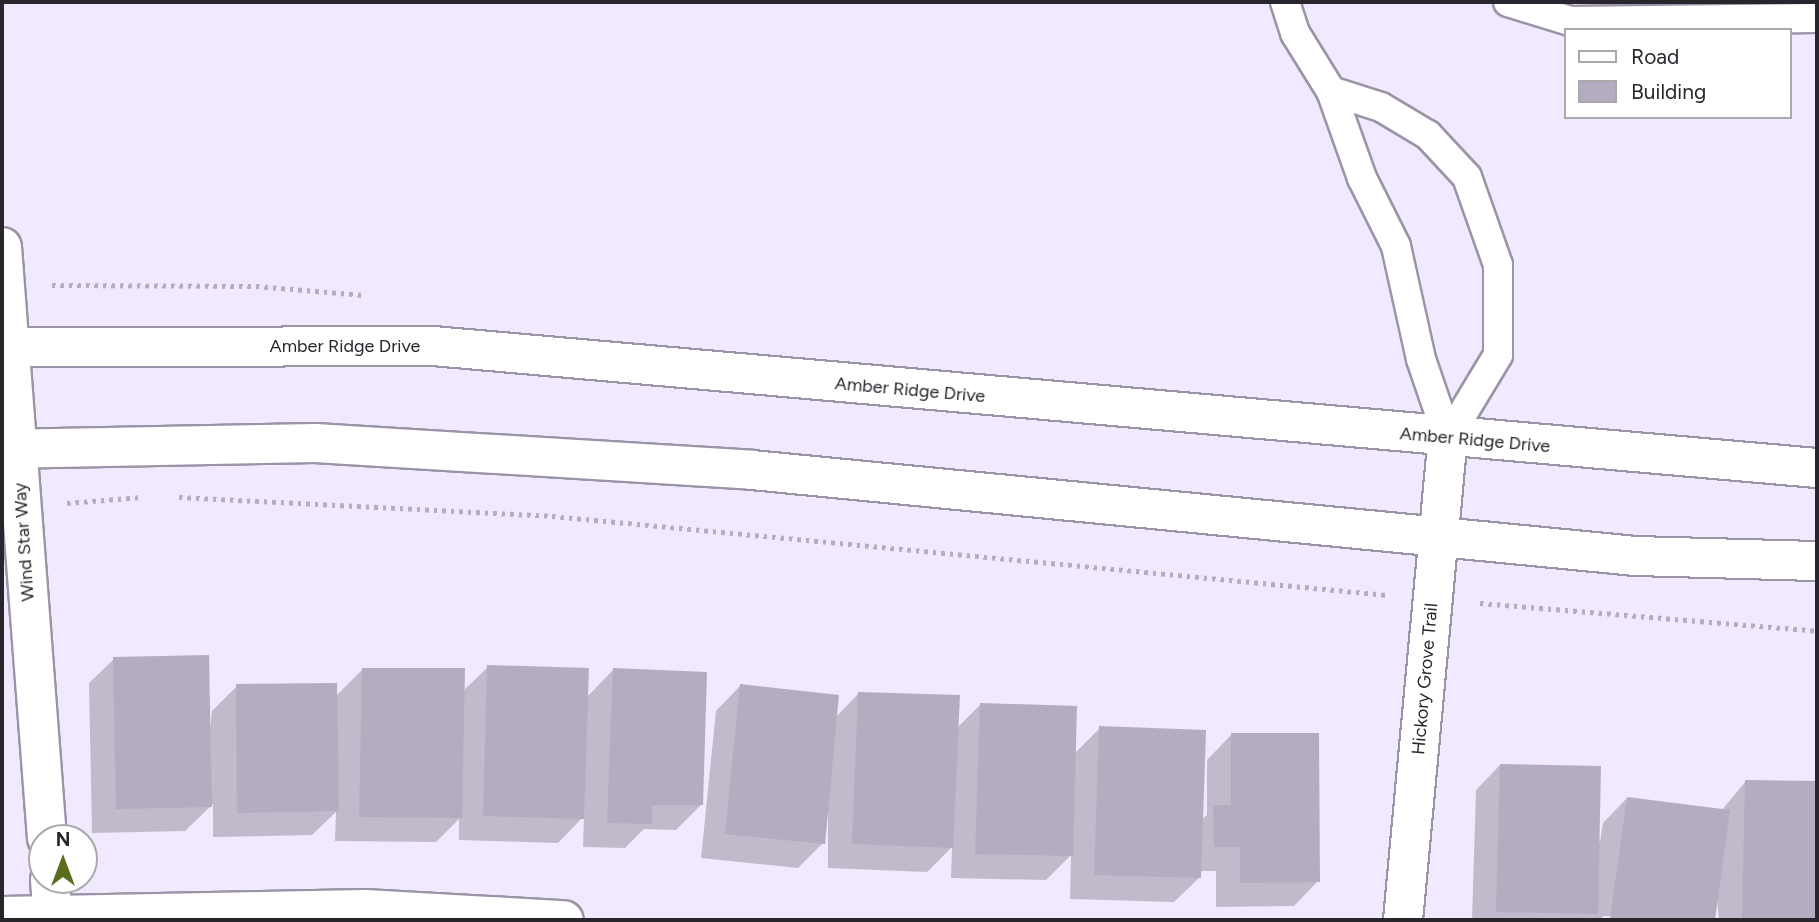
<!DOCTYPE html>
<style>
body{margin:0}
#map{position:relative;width:1819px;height:922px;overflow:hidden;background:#f1e9fe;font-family:Figtree,sans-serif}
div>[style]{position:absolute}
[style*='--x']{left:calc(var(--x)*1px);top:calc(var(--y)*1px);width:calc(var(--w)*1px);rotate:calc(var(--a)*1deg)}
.shadow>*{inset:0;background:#0003}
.building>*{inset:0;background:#b4acc0}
.path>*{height:4.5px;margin-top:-2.25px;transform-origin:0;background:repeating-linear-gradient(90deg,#b5aebf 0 3.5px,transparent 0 8.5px)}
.roads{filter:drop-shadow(2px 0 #9b94a7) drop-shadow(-2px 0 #9b94a7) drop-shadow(0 2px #9b94a7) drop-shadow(0 -2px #9b94a7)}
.lane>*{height:28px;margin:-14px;padding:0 14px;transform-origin:14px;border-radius:14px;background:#fff}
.street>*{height:38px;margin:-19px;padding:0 19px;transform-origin:19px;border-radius:19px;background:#fff}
.secondary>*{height:38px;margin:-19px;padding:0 19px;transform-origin:19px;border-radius:19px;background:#fff}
span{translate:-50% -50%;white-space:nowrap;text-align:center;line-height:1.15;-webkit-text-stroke:6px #fff;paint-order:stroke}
.street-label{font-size:18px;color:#28252c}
.frame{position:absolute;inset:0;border:4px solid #28252c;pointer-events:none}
.legend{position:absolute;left:1564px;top:28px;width:228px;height:91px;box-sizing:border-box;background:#fff;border:2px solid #a9a8ab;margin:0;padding:9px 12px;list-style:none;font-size:21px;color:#28252c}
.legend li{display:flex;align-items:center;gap:14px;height:35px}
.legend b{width:35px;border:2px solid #a9a8ab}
.north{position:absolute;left:28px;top:824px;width:70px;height:70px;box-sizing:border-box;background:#fff;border:2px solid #a9a8ab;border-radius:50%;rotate:0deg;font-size:19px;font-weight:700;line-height:28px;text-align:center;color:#28252c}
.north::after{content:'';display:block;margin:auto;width:24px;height:32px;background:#596d1c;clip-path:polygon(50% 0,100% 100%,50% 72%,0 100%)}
</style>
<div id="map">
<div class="shadow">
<div style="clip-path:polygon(114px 659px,209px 739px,212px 711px,237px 686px,336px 696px,363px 669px,462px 692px,488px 667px,587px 697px,613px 670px,701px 805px,676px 830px,644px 829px,625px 848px,583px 847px,584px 816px,558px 843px,459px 840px,459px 819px,436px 842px,335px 841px,336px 812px,312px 835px,213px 837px,213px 804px,185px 831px,92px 833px,89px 683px)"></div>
<div style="clip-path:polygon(740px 686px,835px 718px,859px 693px,957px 728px,980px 705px,1074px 754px,1100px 728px,1201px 820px,1207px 815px,1207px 760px,1231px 735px,1318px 881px,1294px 906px,1216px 907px,1216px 871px,1199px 871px,1199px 878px,1174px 902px,1070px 899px,1071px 855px,1046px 880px,951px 878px,952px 847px,927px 872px,828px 868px,828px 788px,823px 843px,798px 868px,701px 858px,716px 711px)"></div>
<div style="clip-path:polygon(1500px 765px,1600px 842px,1603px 823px,1627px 798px,1721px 811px,1746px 781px,1817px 783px,1817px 920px,1719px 920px,1717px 896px,1713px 920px,1602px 916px,1604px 920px,1472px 920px,1476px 790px)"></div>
</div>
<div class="building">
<div style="clip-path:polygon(209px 655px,212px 807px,116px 809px,113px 657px)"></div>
<div style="clip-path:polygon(487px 665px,589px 668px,584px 819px,483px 816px)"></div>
<div style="clip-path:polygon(362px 668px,465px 668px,462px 818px,359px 817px)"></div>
<div style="clip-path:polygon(613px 668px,707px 672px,703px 805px,652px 805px,652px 824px,607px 823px)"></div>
<div style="clip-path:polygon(337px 683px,339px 811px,237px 813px,236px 684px)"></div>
<div style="clip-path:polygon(740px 684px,839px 695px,825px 844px,725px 834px)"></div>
<div style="clip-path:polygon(858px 692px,960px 695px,953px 848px,852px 844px)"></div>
<div style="clip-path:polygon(980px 703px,1077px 706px,1073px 856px,975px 854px)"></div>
<div style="clip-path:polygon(1099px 726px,1206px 730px,1201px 878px,1094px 875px)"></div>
<div style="clip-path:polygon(1231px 733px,1319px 733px,1320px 882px,1240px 883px,1240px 847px,1214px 847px,1213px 805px,1231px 805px)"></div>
<div style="clip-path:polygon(1500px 764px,1601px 766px,1598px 914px,1496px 912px)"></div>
<div style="clip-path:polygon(1745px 780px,1817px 781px,1817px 920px,1742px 920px)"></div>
<div style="clip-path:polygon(1627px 797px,1730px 810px,1715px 920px,1610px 919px)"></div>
</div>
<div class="path">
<div style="--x:52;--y:285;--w:204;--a:0.3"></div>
<div style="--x:256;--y:286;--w:108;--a:4.8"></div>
<div style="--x:179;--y:497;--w:373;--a:2.9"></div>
<div style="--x:552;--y:516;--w:839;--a:5.4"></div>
<div style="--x:67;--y:503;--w:75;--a:-4.6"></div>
<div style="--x:1480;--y:603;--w:338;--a:4.7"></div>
</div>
<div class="roads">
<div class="lane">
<div style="--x:1285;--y:2;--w:33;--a:72"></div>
<div style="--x:1295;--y:33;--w:68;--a:58.2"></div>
<div style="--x:1508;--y:2;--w:65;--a:17"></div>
<div style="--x:1570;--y:21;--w:247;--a:-0.7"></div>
<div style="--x:1331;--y:91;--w:52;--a:17.7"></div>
<div style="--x:1381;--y:107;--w:55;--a:30.8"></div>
<div style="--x:1428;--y:135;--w:57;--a:47.1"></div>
<div style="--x:1467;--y:177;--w:93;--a:70.6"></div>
<div style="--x:1498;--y:265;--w:90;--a:90"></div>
<div style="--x:1498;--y:355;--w:97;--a:121.1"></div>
<div style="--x:1448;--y:438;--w:83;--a:-108.9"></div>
<div style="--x:1421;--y:359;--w:116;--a:-102.5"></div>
<div style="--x:1396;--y:246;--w:76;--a:-116.6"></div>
<div style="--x:1362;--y:178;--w:92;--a:-109.6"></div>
</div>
<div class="street">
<div style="--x:2;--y:247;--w:593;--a:85.65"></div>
<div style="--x:50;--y:880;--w:40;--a:85.7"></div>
<div style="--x:2;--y:916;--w:363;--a:-1.1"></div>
<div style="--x:365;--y:909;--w:199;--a:3.2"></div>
<div style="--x:1403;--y:920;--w:484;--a:-84.7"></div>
</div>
<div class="secondary">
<div style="--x:2;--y:347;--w:431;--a:-0.1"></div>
<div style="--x:433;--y:346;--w:1389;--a:5.04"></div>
<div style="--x:2;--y:449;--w:313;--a:-1.1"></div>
<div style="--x:315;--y:443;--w:438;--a:3.5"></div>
<div style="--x:752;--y:470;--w:888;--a:5.56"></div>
<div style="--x:1636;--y:556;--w:181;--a:1.6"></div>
</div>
</div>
<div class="street-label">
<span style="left:345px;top:346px">Amber Ridge Drive</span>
<span style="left:910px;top:390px;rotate:5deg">Amber Ridge Drive</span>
<span style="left:1475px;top:440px;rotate:5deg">Amber Ridge Drive</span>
<span style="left:24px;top:542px;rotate:-94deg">Wind Star Way</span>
<span style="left:1425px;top:679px;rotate:-85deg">Hickory Grove Trail</span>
</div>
<div class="frame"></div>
<ul class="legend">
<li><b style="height:9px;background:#fff"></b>Road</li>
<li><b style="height:19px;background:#b4acc0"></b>Building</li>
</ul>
<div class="north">N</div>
</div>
